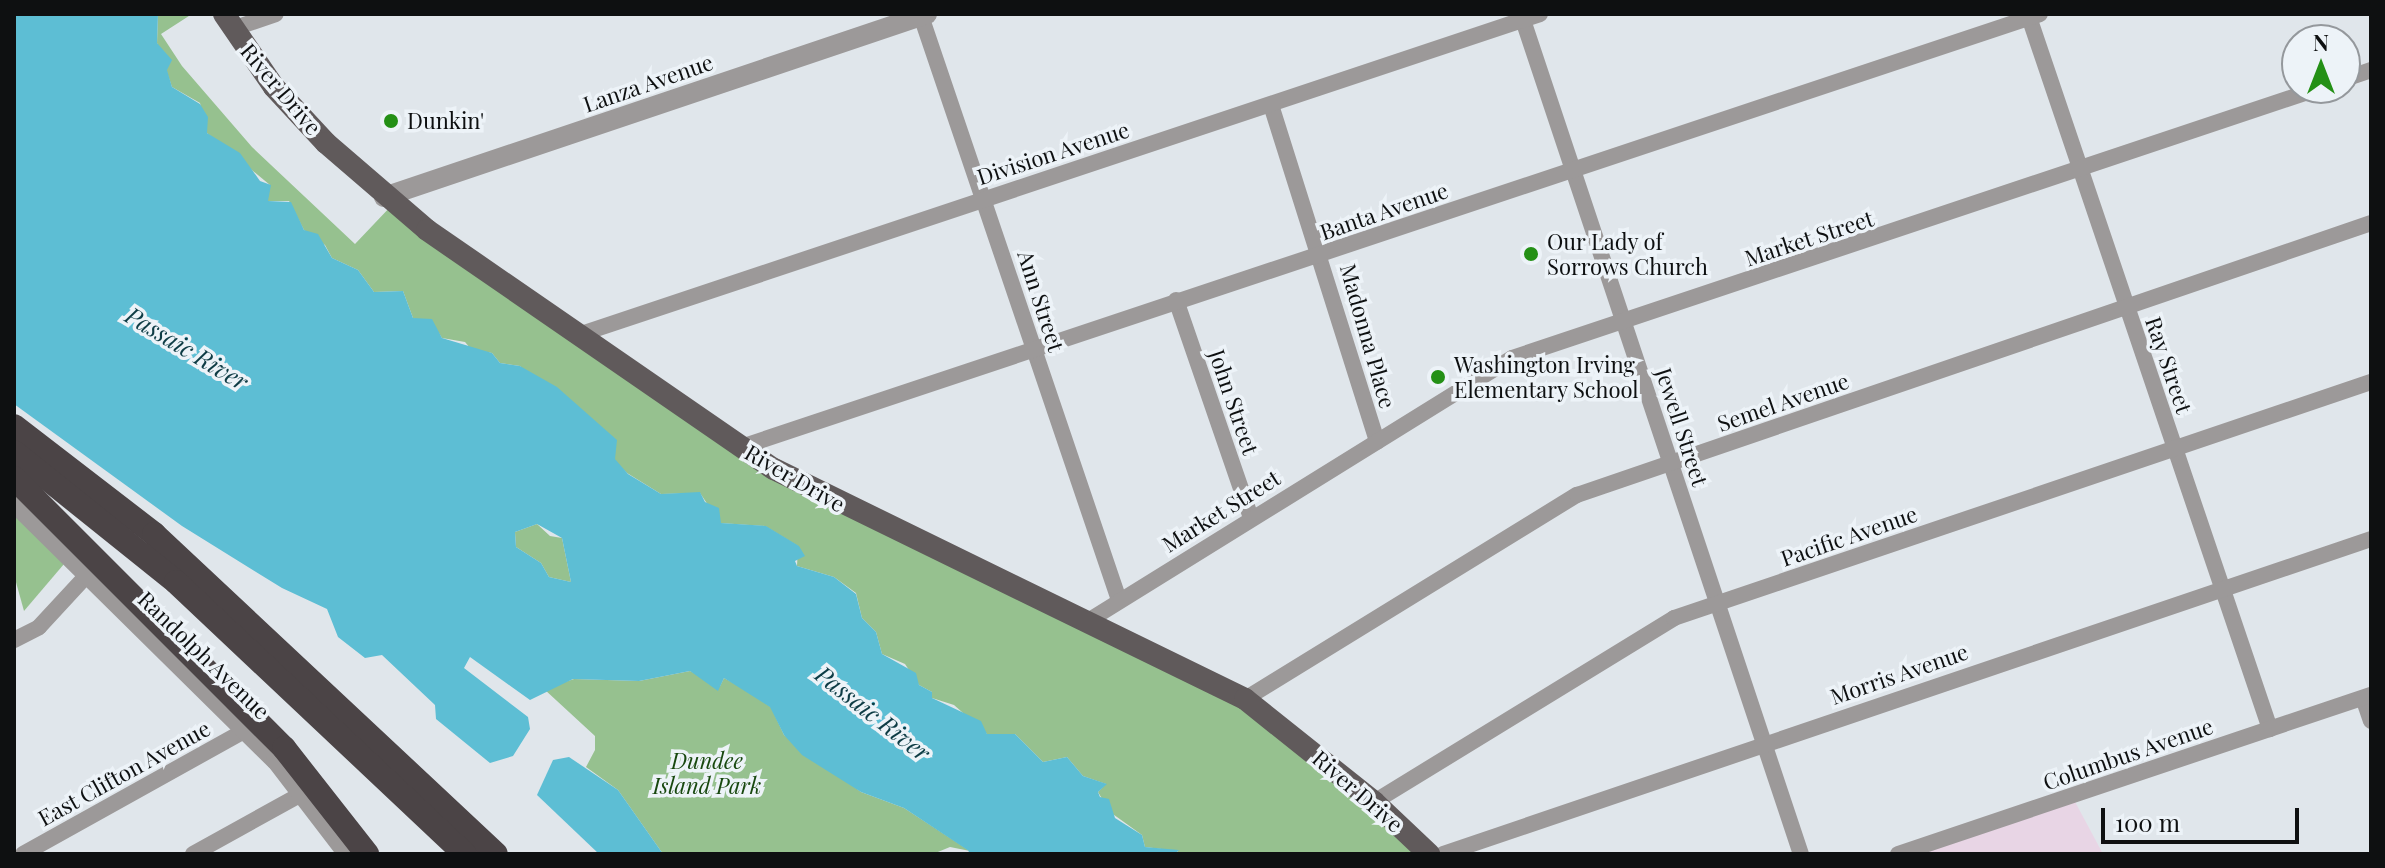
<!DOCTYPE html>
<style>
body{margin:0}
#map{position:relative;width:2385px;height:868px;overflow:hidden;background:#e0e6eb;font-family:"Playfair Display",serif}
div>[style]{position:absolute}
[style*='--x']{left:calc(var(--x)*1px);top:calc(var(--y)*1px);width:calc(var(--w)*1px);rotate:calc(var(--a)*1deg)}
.industrial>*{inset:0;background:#e8d5e5}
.green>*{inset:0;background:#96c18f}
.water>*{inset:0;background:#5dbed4}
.minor>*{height:16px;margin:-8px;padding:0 8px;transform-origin:8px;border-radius:8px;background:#9c9999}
.tertiary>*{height:20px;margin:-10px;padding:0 10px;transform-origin:10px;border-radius:10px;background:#9c9999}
.primary>*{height:22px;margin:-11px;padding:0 11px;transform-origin:11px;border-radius:11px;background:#605a5b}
.motorway>*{height:24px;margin:-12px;padding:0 12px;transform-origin:12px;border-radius:12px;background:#4b4446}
.dots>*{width:22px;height:22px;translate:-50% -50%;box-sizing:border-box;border:4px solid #edf3f8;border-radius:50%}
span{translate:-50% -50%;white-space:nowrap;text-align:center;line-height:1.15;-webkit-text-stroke:7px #edf3f8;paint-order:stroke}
.street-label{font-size:22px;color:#0e1011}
.poi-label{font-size:22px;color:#0e1011}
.left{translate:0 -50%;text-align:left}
.park-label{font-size:22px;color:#18480f;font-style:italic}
.water-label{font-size:24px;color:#0e3c45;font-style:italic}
.frame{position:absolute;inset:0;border:16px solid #0e1011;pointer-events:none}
.north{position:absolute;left:2281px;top:24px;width:80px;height:80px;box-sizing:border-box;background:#edf3f8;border:2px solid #94989c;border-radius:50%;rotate:0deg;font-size:22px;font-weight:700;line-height:32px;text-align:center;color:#0e1011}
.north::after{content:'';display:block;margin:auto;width:28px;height:36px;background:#249016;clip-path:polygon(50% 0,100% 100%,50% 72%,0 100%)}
.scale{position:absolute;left:2101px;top:808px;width:198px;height:36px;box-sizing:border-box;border:4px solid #0e1011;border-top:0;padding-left:10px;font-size:24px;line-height:28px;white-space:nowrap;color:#0e1011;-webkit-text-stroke:6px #edf3f8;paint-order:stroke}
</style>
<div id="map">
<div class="industrial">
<div style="clip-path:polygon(2073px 798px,2103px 854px,1907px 854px)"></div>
</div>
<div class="green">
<div style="clip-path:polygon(158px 14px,192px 14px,161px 34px,182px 66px,252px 147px,355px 244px,393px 204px,741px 447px,1245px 699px,1429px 854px,1175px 854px,1178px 851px,1145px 847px,1142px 835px,1110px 812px,1098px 792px,1106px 784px,1083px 776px,1067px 757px,1043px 762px,1015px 734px,987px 734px,954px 705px,932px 698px,932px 692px,919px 685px,905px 664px,882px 654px,876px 632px,862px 618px,856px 593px,834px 577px,797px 566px,798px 546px,765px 526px,720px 523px,700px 493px,661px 494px,627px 473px,520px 366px,500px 363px,492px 353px,471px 349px,465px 342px,442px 338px,435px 327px,413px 318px,403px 291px,374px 292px,358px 270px,332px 258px,325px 245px,304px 230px,289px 201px,267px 201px,270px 185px,207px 133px,200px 103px,172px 87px,157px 43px)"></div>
<div style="clip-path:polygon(14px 512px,64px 564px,24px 611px,14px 575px)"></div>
<div style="clip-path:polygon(537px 524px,550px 536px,562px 538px,571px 582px,549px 577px,541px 563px,516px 547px,515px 532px)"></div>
<div style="clip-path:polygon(690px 671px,720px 686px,724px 678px,737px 685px,771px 707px,784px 735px,861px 792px,904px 808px,970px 851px,950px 847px,933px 854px,663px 854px,618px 790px,586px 767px,595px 750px,595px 736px,544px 689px,574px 679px,639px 681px)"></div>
</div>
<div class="water">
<div style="clip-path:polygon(evenodd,14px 14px,158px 14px,157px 43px,172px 60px,167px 70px,172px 87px,200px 104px,208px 117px,207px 133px,240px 153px,260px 181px,271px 185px,268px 201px,291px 202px,304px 230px,318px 234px,332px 258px,358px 270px,374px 292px,403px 291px,413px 318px,432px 319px,442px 338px,492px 353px,500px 363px,520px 366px,557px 387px,617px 440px,615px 459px,628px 474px,661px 494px,700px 492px,705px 502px,719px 508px,721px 523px,766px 526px,799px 546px,805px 556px,795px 561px,797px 566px,834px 577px,856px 594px,862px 618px,876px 632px,882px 654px,916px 673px,919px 685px,932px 692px,932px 698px,981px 721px,987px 734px,1015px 734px,1043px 762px,1067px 757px,1083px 776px,1107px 784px,1098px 792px,1100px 797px,1109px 799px,1115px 818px,1142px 835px,1145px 847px,1179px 850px,1175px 854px,967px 854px,969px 851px,904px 808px,861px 792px,802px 755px,784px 735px,770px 707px,724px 678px,718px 691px,690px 671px,639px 681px,573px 679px,530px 700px,470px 657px,464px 668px,528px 717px,530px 729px,513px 756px,490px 763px,436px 719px,435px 705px,382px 655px,365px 658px,338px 637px,327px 609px,282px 588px,182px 526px,14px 404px,14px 14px,537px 524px,562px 538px,571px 582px,549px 577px,541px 563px,516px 547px,515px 532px,537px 524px)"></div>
<div style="clip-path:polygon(569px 757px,618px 790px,663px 854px,599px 854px,537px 795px,553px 760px)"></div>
</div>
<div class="minor">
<div style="--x:1521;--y:14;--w:885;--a:71.57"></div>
<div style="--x:2028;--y:14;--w:755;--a:71.3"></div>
<div style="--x:921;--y:16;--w:617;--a:71.27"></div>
<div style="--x:232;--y:29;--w:46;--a:-18.8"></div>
<div style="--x:2345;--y:79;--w:28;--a:-19"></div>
<div style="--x:1271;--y:105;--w:353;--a:72.5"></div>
<div style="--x:1176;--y:300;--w:231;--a:71"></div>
<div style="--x:578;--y:335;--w:1014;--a:-18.45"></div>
<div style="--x:741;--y:447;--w:1369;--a:-18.43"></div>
<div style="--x:1088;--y:621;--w:499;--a:-31.8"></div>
<div style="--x:1512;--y:358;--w:852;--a:-18.48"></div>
<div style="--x:14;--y:640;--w:28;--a:-27"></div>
<div style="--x:39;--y:627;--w:72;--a:-47.2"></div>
<div style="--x:2363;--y:698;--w:24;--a:71"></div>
<div style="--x:1245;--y:699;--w:390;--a:-31.6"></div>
<div style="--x:1577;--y:495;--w:839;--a:-18.91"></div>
<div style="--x:1374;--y:802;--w:352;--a:-31.5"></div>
<div style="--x:1674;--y:618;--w:736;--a:-18.71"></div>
<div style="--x:23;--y:854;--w:255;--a:-29.1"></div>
<div style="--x:193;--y:854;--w:126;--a:-29"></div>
<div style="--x:1443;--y:854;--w:980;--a:-18.75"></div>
<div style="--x:1898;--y:854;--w:499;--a:-18.6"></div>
</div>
<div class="tertiary">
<div style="--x:384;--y:197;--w:573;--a:-18.62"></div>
<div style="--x:14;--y:502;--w:368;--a:44.6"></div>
<div style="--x:276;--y:760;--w:118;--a:52.5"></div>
</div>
<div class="primary">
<div style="--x:224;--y:14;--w:88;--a:55.6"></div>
<div style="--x:274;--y:87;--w:76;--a:47.1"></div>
<div style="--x:326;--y:143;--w:133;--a:40.7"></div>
<div style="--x:427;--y:230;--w:421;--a:34.6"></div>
<div style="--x:774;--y:469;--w:524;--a:26.03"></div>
<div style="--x:1245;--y:699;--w:165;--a:38.6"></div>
<div style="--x:1374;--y:802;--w:76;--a:43.4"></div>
</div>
<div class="motorway">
<div style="--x:14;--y:426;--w:177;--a:37.6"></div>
<div style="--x:154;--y:534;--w:468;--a:43.1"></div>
<div style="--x:14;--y:452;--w:208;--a:38.7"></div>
<div style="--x:176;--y:582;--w:397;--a:43.3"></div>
<div style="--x:14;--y:478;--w:382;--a:45"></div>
<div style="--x:284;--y:748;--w:135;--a:51.9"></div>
</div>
<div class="dots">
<div style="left:391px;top:121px;background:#249016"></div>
<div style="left:1531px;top:254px;background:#249016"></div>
<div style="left:1438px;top:377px;background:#249016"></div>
</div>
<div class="street-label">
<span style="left:648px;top:83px;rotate:-19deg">Lanza Avenue</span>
<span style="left:281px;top:89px;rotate:50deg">River Drive</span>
<span style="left:1053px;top:153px;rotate:-18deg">Division Avenue</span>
<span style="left:1384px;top:211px;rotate:-19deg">Banta Avenue</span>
<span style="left:1809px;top:238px;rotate:-18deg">Market Street</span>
<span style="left:1041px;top:301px;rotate:72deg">Ann Street</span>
<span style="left:1368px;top:336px;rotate:74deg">Madonna Place</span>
<span style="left:2169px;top:365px;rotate:71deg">Ray Street</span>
<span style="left:1234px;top:402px;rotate:71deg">John Street</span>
<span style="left:1783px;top:402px;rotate:-19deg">Semel Avenue</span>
<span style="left:1682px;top:427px;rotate:72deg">Jewell Street</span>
<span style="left:795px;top:478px;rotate:30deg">River Drive</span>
<span style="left:1221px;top:511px;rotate:-32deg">Market Street</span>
<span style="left:1849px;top:536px;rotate:-19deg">Pacific Avenue</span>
<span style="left:204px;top:655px;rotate:44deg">Randolph Avenue</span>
<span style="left:1899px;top:674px;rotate:-19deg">Morris Avenue</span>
<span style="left:2128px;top:754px;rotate:-19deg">Columbus Avenue</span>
<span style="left:124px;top:773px;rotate:-29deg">East Clifton Avenue</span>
<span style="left:1358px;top:791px;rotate:41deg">River Drive</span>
</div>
<div class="poi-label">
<span class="left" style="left:407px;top:121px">Dunkin'</span>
<span class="left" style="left:1547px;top:254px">Our Lady of<br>Sorrows Church</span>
<span class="left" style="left:1454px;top:377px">Washington Irving<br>Elementary School</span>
</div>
<div class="park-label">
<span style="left:707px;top:773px">Dundee<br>Island Park</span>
</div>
<div class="water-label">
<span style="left:187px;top:348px;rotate:31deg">Passaic River</span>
<span style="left:873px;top:713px;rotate:38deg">Passaic River</span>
</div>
<div class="frame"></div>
<div class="north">N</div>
<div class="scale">100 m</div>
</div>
